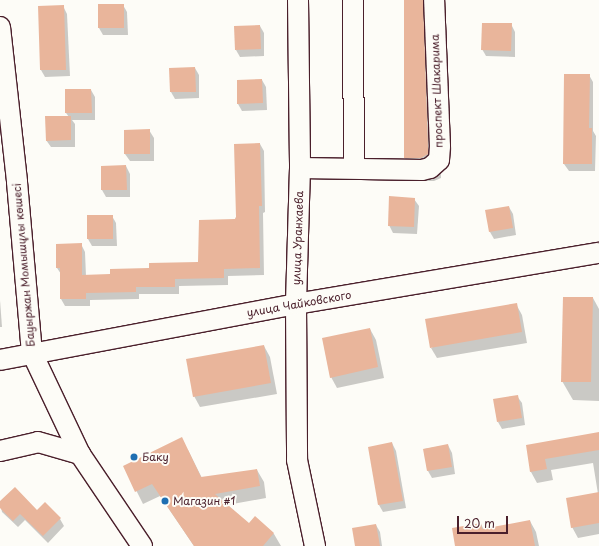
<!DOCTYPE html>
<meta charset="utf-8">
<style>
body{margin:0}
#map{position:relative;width:599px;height:546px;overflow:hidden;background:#fdfcf7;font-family:"Playpen Sans",sans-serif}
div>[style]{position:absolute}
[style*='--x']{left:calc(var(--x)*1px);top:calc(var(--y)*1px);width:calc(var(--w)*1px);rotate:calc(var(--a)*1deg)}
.shadow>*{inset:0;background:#0003}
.building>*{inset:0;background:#e9b59b}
.roads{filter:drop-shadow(1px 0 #4a1f2b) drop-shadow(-1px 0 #4a1f2b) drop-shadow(0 1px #4a1f2b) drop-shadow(0 -1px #4a1f2b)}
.minor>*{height:20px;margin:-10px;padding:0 10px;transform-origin:10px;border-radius:10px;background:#fdfcf7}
.dots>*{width:11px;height:11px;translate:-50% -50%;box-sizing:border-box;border:2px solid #fdfcf7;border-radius:50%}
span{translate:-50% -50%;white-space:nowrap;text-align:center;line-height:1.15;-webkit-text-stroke:4px #fdfcf7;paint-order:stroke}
.street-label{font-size:11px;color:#4a1f2b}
.poi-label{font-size:11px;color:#4a1f2b}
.left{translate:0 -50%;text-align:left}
.scale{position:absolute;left:457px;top:516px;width:51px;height:18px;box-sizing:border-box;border:2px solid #4a1f2b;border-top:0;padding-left:5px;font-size:12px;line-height:14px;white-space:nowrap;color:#4a1f2b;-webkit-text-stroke:3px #fdfcf7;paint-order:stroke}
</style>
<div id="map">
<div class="shadow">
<div style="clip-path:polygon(405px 0,444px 0,435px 24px,441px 178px,434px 181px,419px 181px,405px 158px)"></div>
<div style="clip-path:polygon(99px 5px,123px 5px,127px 12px,128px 35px,103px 35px,99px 28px)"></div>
<div style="clip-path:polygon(63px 6px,67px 14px,70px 76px,45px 77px,41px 70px)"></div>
<div style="clip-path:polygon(511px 24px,515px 32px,515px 57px,486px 56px,482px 49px)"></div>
<div style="clip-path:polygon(260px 26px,264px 33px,264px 56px,240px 57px,236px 50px)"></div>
<div style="clip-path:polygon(195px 68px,199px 75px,199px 98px,175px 99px,171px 92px)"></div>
<div style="clip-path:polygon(589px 75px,593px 82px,593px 131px,596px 136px,595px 171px,569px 171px,564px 164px)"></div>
<div style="clip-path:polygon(262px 80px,266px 87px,267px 110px,242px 111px,238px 104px)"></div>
<div style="clip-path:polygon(66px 90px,91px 90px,95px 97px,95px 120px,72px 120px,75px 124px,75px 147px,51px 147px,46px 140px,69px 117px,66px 113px)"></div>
<div style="clip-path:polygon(149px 130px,154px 138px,154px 161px,130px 161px,125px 154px,125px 131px)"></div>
<div style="clip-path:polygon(260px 144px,264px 151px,265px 212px,263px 213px,264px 275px,228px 276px,228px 285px,179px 286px,179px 294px,139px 294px,139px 299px,90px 300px,90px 306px,65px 306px,61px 299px,61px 274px,57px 268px,57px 245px,81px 244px,85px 252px,86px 276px,111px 275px,199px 263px,235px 220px)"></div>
<div style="clip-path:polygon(126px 166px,130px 174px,130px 197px,106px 197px,102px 190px)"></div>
<div style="clip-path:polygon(414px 199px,419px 206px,417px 234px,393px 233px,389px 225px)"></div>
<div style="clip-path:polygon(509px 207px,513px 214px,516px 235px,494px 239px,490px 232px,486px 211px)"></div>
<div style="clip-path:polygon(88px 216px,112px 216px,116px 223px,117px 246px,92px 246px,88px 239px)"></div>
<div style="clip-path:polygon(593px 298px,599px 309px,599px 401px,573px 400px,562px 381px)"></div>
<div style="clip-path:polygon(0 300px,2px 327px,0 327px)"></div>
<div style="clip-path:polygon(516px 304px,522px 315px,527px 343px,437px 358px,431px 348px)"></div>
<div style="clip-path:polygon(370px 329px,376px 340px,384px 378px,337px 388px,331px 377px)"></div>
<div style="clip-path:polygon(264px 346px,270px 357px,277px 394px,200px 407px,194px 396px)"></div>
<div style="clip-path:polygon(517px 396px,522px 403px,525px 425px,502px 429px,498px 422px)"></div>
<div style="clip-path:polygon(599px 433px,599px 534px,578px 538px,572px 527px,598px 494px,593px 463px,551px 470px,553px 480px,537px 483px,531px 472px,527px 446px)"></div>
<div style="clip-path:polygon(392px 443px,396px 451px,406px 508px,383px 512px,379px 505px)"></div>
<div style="clip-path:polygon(448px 445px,452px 453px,455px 474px,432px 478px,428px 471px,424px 449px)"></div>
<div style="clip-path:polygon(188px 450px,202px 478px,257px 470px,264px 482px,266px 498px,227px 505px,249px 524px,255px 518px,274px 534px,281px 546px,194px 546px,160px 496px,143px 504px,124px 466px)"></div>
<div style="clip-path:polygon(0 503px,37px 511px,45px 503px,60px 519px,64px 526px,48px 543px,25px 520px,18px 527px,2px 512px)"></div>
<div style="clip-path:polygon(530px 521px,536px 532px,539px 546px,456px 546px,481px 524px,484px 530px)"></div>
<div style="clip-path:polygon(376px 525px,380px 532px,382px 546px,355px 546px)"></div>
</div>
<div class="building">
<div style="clip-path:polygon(404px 0,423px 0,428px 147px,428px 154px,421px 158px,404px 158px)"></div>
<div style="clip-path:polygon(98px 4px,124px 4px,124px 28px,98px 28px)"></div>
<div style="clip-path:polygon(64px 5px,66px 70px,40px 70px,38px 6px)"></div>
<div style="clip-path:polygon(482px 23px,512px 23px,511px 51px,481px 50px)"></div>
<div style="clip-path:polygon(260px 25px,261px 49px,235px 50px,234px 26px)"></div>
<div style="clip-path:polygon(195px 67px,196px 92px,170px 92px,169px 68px)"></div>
<div style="clip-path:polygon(564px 74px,590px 74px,589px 128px,592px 128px,592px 164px,563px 164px)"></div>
<div style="clip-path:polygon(262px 79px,263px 103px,237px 104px,237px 80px)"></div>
<div style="clip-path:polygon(65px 89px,91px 89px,92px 113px,65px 113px)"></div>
<div style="clip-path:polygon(45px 116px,71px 116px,71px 140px,46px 141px)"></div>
<div style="clip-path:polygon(150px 129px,150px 154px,124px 154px,124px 130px)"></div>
<div style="clip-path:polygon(260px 143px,262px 206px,259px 206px,260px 268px,224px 269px,224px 278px,175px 279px,175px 287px,136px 287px,136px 292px,86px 293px,86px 299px,60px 299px,60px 268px,56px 268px,56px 244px,82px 243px,82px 275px,110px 274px,110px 269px,149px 268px,149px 263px,198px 262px,199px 220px,235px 219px,236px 217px,234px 144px)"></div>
<div style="clip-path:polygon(126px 165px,127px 190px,101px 190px,101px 166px)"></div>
<div style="clip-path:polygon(389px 196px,415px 198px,414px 227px,388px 226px)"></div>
<div style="clip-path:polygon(509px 206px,513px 228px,489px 232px,485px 210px)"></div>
<div style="clip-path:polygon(87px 215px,113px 215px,113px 239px,87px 239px)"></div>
<div style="clip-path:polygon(563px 297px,593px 297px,591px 382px,561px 382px)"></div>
<div style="clip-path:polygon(517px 303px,522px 332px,430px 348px,425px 319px)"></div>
<div style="clip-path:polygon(370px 328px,378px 367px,330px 378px,322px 338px)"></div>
<div style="clip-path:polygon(264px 345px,271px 383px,193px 397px,186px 359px)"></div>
<div style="clip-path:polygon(518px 395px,522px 418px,497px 422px,493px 399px)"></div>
<div style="clip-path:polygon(599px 432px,599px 450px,545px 459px,547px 469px,530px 472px,526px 445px)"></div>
<div style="clip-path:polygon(182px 437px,201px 477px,257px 469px,260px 486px,215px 494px,249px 523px,255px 516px,274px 533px,263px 546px,194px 546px,152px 484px,135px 492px,123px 466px)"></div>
<div style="clip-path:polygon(392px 442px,403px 501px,378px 505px,368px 447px)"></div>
<div style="clip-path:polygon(448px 444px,452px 467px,427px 471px,423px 449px)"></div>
<div style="clip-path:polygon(15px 487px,37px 510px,45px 502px,61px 518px,43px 536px,20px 514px,13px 521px,0 508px,0 501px)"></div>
<div style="clip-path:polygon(599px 492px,599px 523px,571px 528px,566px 498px)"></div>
<div style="clip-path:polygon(530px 520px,535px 546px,455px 546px,452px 528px,481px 523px,482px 529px)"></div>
<div style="clip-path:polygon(376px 524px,380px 546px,355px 546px,352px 528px)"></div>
</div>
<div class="roads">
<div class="minor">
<div style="--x:298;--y:0;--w:168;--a:89.3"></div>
<div style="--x:300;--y:168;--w:136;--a:91.7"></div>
<div style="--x:296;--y:304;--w:156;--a:89.6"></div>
<div style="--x:297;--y:460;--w:88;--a:78.2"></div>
<div style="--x:353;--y:0;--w:168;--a:89.7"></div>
<div style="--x:0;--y:27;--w:156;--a:83.7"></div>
<div style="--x:17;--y:182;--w:172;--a:85"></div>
<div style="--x:32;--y:353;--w:112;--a:64.6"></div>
<div style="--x:80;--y:454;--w:111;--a:56"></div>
<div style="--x:300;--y:168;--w:122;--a:0.9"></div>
<div style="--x:422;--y:170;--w:8;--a:-14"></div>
<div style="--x:430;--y:168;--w:12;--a:-42"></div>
<div style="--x:439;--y:160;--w:13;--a:-86"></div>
<div style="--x:440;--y:147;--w:147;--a:-92.3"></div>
<div style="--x:0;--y:360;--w:301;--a:-10.7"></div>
<div style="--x:296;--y:304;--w:307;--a:-9.6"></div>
<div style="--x:0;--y:451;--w:39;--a:-13"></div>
<div style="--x:38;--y:442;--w:44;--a:15.9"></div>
</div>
</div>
<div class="dots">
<div style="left:134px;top:457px;background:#1f6fb2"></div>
<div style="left:165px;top:501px;background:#1f6fb2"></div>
</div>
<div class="street-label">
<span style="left:437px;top:91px;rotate:-92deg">проспект Шакарима</span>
<span style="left:298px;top:238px;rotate:-88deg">улица Уранхаева</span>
<span style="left:24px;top:265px;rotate:-95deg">Бауыржан Момышұлы көшесі</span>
<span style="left:299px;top:304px;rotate:-10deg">улица Чайковского</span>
</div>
<div class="poi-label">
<span class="left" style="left:142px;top:457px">Баку</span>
<span class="left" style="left:173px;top:501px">Магазин #1</span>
</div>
<div class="scale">20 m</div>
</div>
